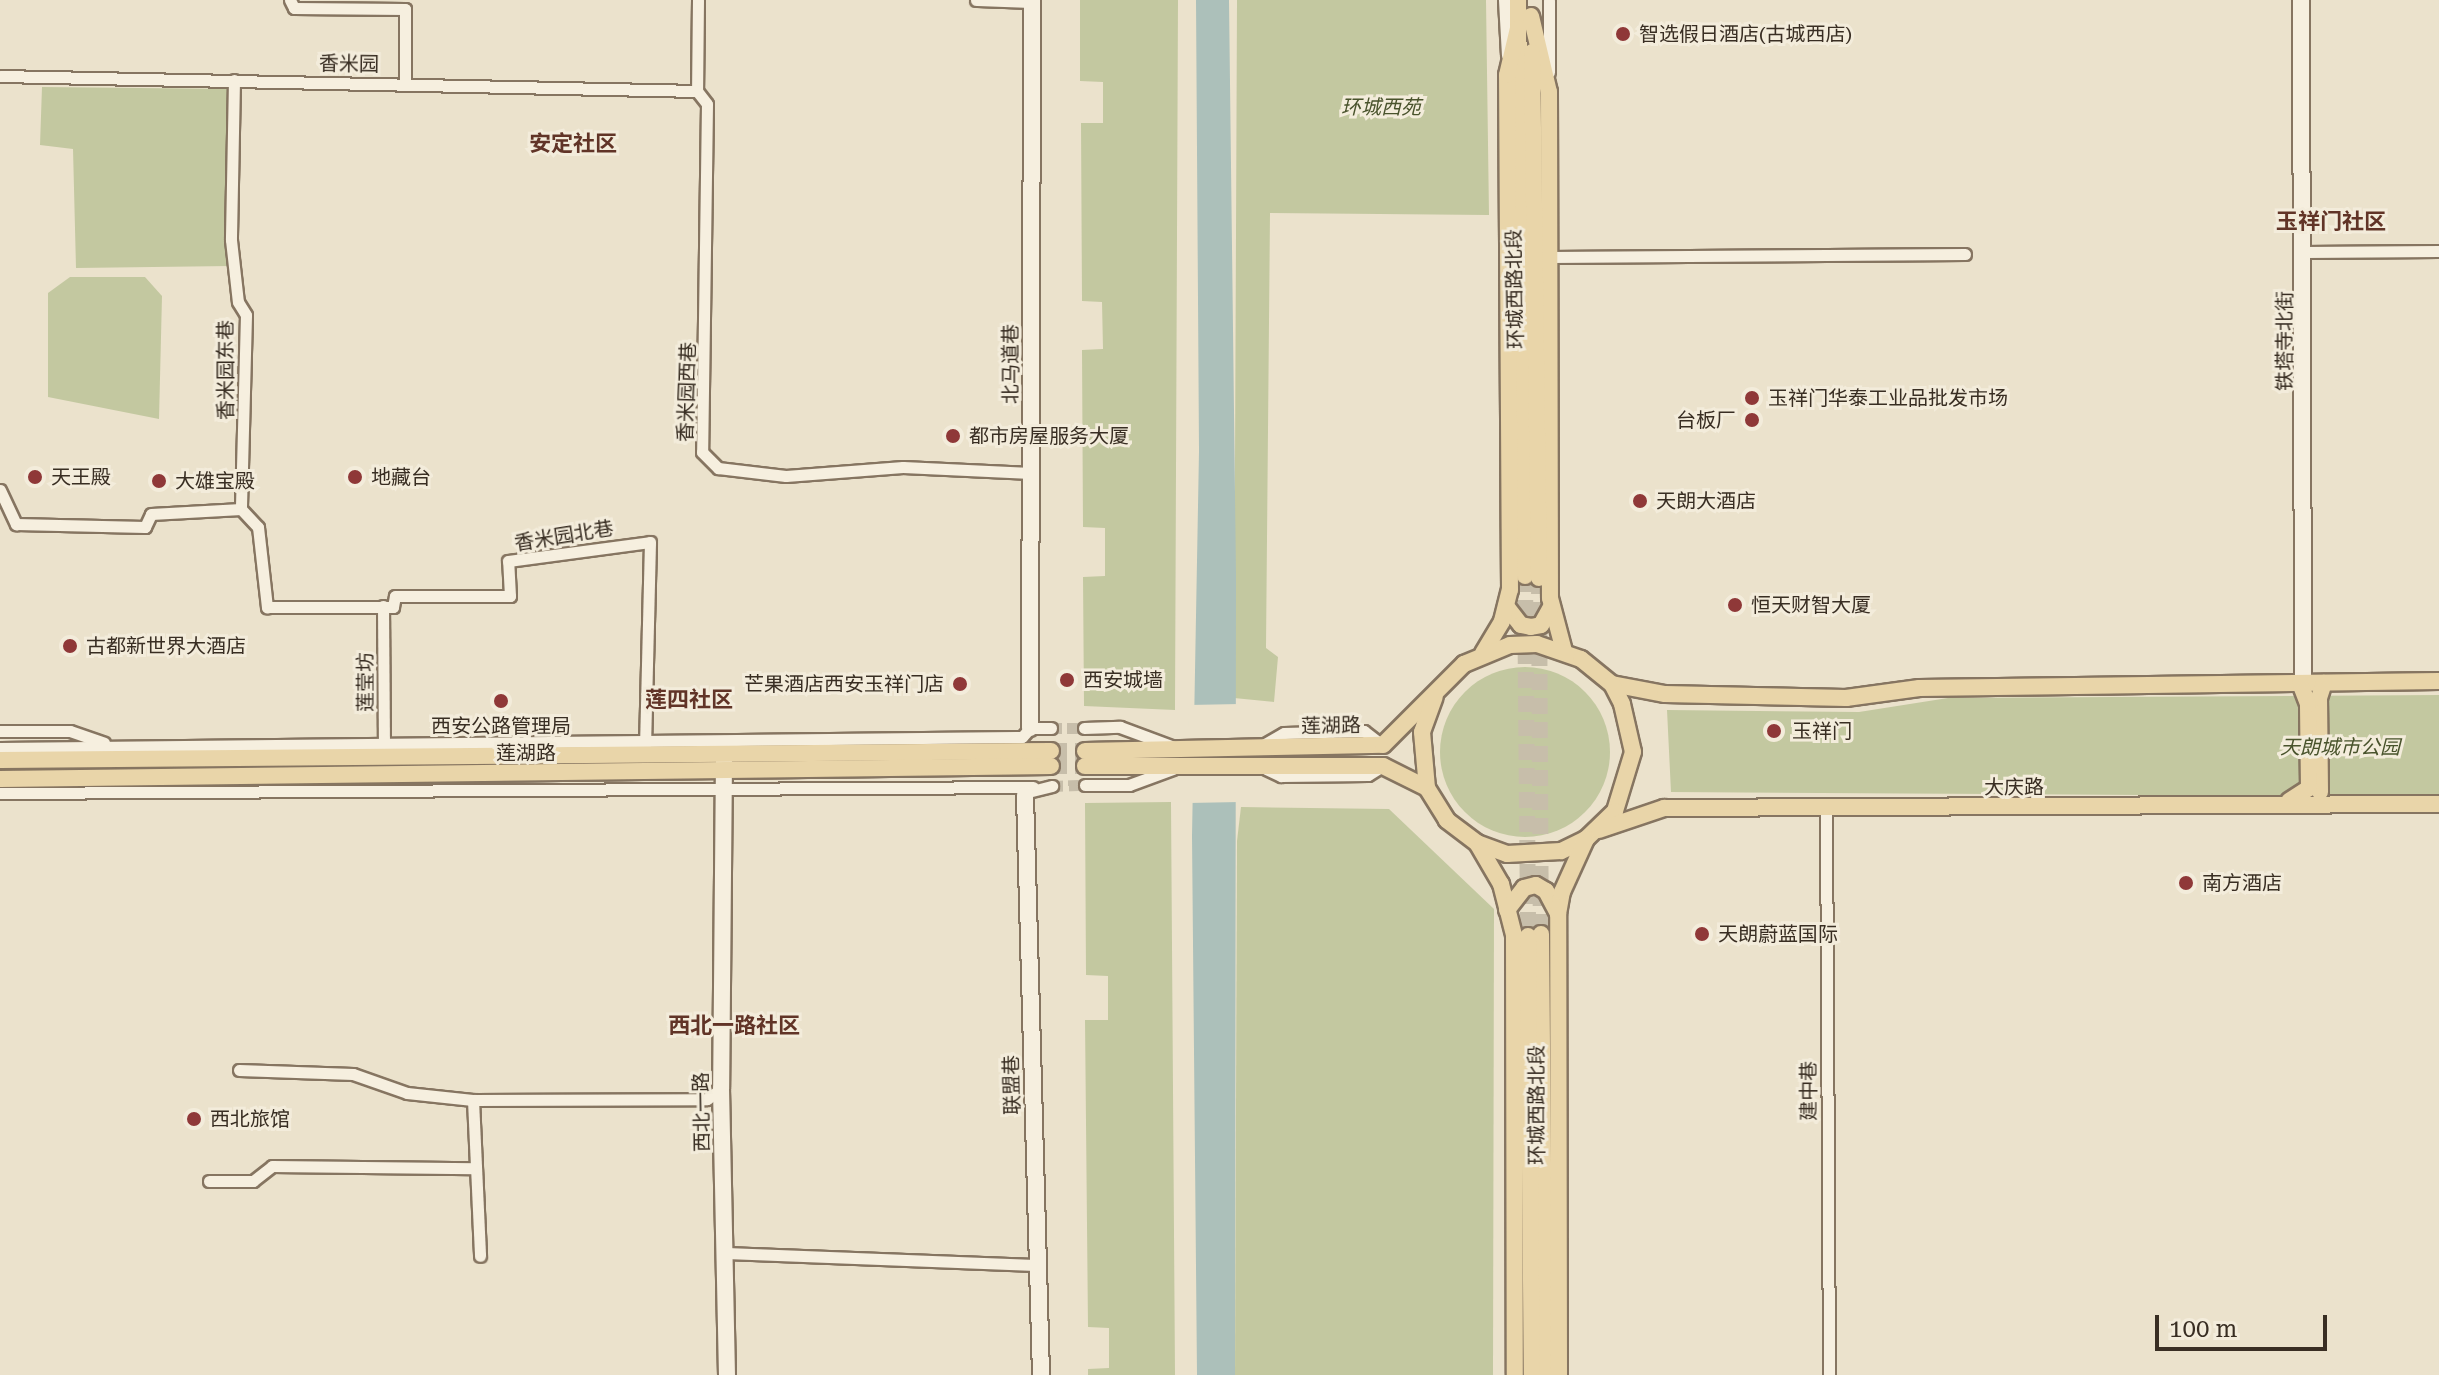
<!DOCTYPE html>
<meta charset="utf-8">
<style>
body{margin:0}
#map{position:relative;width:2439px;height:1375px;overflow:hidden;background:#ebe2cc;font-family:"Roboto Serif","Noto Sans SC",serif}
div>[style]{position:absolute}
[style*='--x']{left:calc(var(--x)*1px);top:calc(var(--y)*1px);width:calc(var(--w)*1px);rotate:calc(var(--a)*1deg)}
.green>*{inset:0;background:#c3c8a0}
.round{border-radius:50%}
.water>*{inset:0;background:#acc0ba}
.pier>*{inset:0;background:#ebe2cc}
.street-tunnel>*{height:11px;margin-top:-5.5px;transform-origin:0;background:repeating-linear-gradient(90deg,#c7beaa 0 11px,transparent 0 16.5px)}
.primary-tunnel>*{height:16px;margin-top:-8px;transform-origin:0;background:repeating-linear-gradient(90deg,#c7beaa 0 16px,transparent 0 24px)}
.roads{filter:drop-shadow(2px 0 #867561) drop-shadow(-2px 0 #867561) drop-shadow(0 2px #867561) drop-shadow(0 -2px #867561)}
.street>*{height:11px;margin:-5.5px;padding:0 5.5px;transform-origin:5.5px;border-radius:5.5px;background:#f6efdf}
.secondary>*{height:16px;margin:-8px;padding:0 8px;transform-origin:8px;border-radius:8px;background:#f6efdf}
.primary>*{height:16px;margin:-8px;padding:0 8px;transform-origin:8px;border-radius:8px;background:#e9d5a9}
.dots>*{width:22px;height:22px;translate:-50% -50%;box-sizing:border-box;border:4px solid #f3ecdb;border-radius:50%}
span{translate:-50% -50%;white-space:nowrap;text-align:center;line-height:1.15;-webkit-text-stroke:6px #f3ecdb;paint-order:stroke}
.poi-label{font-size:20px;color:#392e23}
.left{translate:0 -50%;text-align:left}
.right{translate:-100% -50%;text-align:right}
.street-label{font-size:20px;color:#392e23}
.park-label{font-size:20px;color:#49532c;font-style:italic}
.neighbourhood-label{font-size:22px;color:#613427;font-weight:700}
.scale{position:absolute;left:2155px;top:1315px;width:172px;height:36px;box-sizing:border-box;border:4px solid #392e23;border-top:0;padding-left:10px;font-size:24px;line-height:28px;white-space:nowrap;color:#392e23;-webkit-text-stroke:6px #f3ecdb;paint-order:stroke}
</style>
<div id="map">
<div class="green">
<div style="clip-path:polygon(1080px 0,1178px 0,1175px 710px,1084px 706px,1083px 577px,1105px 576px,1105px 528px,1083px 527px,1082px 350px,1103px 349px,1102px 302px,1082px 301px,1081px 123px,1103px 123px,1103px 82px,1080px 81px)"></div>
<div style="clip-path:polygon(1237px 0,1486px 0,1489px 215px,1270px 213px,1266px 648px,1278px 657px,1274px 702px,1234px 698px)"></div>
<div style="clip-path:polygon(42px 87px,235px 89px,226px 176px,230px 266px,76px 268px,73px 149px,40px 145px)"></div>
<div style="clip-path:polygon(70px 277px,145px 277px,162px 296px,159px 419px,48px 397px,48px 293px)"></div>
<div class="round" style="left:1440px;top:667px;width:170px;height:170px"></div>
<div style="clip-path:polygon(2439px 695px,2439px 797px,1671px 792px,1667px 710px,1859px 712px,1948px 698px)"></div>
<div style="clip-path:polygon(1171px 802px,1175px 1375px,1088px 1375px,1088px 1369px,1109px 1368px,1109px 1328px,1088px 1327px,1085px 1020px,1108px 1020px,1108px 976px,1086px 975px,1085px 803px)"></div>
<div style="clip-path:polygon(1241px 807px,1389px 809px,1494px 909px,1493px 1375px,1235px 1375px,1237px 841px)"></div>
</div>
<div class="water">
<div style="clip-path:polygon(1196px 0,1229px 0,1236px 575px,1235px 1375px,1197px 1375px,1192px 836px,1199px 451px)"></div>
</div>
<div class="pier">
<div style="clip-path:polygon(1240px 704px,1240px 802px,1188px 803px,1189px 705px)"></div>
</div>
<div class="street-tunnel">
<div style="--x:1051;--y:728;--w:33;--a:0"></div>
<div style="--x:1052;--y:786;--w:33;--a:-2"></div>
</div>
<div class="primary-tunnel">
<div style="--x:1525;--y:576;--w:360;--a:89.5"></div>
<div style="--x:1539;--y:578;--w:356;--a:89.7"></div>
<div style="--x:1051;--y:751;--w:34;--a:0"></div>
<div style="--x:1051;--y:766;--w:34;--a:0"></div>
</div>
<div class="roads">
<div class="street">
<div style="--x:290;--y:0;--w:9;--a:63"></div>
<div style="--x:294;--y:8;--w:111;--a:0.5"></div>
<div style="--x:405;--y:9;--w:74;--a:90"></div>
<div style="--x:698;--y:0;--w:91;--a:90.6"></div>
<div style="--x:697;--y:91;--w:16;--a:52"></div>
<div style="--x:707;--y:104;--w:348;--a:90.8"></div>
<div style="--x:702;--y:452;--w:23;--a:45"></div>
<div style="--x:718;--y:468;--w:68;--a:6.7"></div>
<div style="--x:786;--y:476;--w:117;--a:-4.4"></div>
<div style="--x:903;--y:467;--w:128;--a:2.7"></div>
<div style="--x:976;--y:0;--w:56;--a:2"></div>
<div style="--x:1504;--y:0;--w:55;--a:86.9"></div>
<div style="--x:1549;--y:0;--w:72;--a:90"></div>
<div style="--x:0;--y:76;--w:697;--a:1.23"></div>
<div style="--x:234;--y:80;--w:160;--a:91.1"></div>
<div style="--x:231;--y:240;--w:62;--a:83.6"></div>
<div style="--x:238;--y:302;--w:15;--a:58"></div>
<div style="--x:246;--y:315;--w:194;--a:91.5"></div>
<div style="--x:241;--y:509;--w:25;--a:47"></div>
<div style="--x:258;--y:527;--w:81;--a:83.6"></div>
<div style="--x:267;--y:607;--w:126;--a:0"></div>
<div style="--x:393;--y:607;--w:11;--a:-80"></div>
<div style="--x:395;--y:596;--w:115;--a:0"></div>
<div style="--x:510;--y:596;--w:35;--a:-93"></div>
<div style="--x:508;--y:561;--w:143;--a:-7.6"></div>
<div style="--x:650;--y:542;--w:212;--a:91.4"></div>
<div style="--x:2305;--y:252;--w:134;--a:-0.4"></div>
<div style="--x:1550;--y:257;--w:415;--a:-0.4"></div>
<div style="--x:0;--y:490;--w:38;--a:65"></div>
<div style="--x:16;--y:524;--w:129;--a:1.3"></div>
<div style="--x:145;--y:527;--w:14;--a:-65"></div>
<div style="--x:151;--y:514;--w:90;--a:-3.2"></div>
<div style="--x:383;--y:606;--w:146;--a:89.6"></div>
<div style="--x:1084;--y:728;--w:36;--a:-2"></div>
<div style="--x:1120;--y:727;--w:58;--a:20.3"></div>
<div style="--x:0;--y:731;--w:70;--a:0"></div>
<div style="--x:70;--y:731;--w:36;--a:19"></div>
<div style="--x:1263;--y:745;--w:24;--a:-30"></div>
<div style="--x:1284;--y:733;--w:80;--a:-1.4"></div>
<div style="--x:1364;--y:731;--w:23;--a:38"></div>
<div style="--x:0;--y:748;--w:1022;--a:-0.62"></div>
<div style="--x:1022;--y:737;--w:12;--a:-48"></div>
<div style="--x:1030;--y:728;--w:21;--a:0"></div>
<div style="--x:1266;--y:769;--w:17;--a:25"></div>
<div style="--x:1281;--y:776;--w:87;--a:-0.7"></div>
<div style="--x:1368;--y:775;--w:15;--a:-32"></div>
<div style="--x:1085;--y:785;--w:44;--a:0"></div>
<div style="--x:1129;--y:785;--w:47;--a:-20"></div>
<div style="--x:1028;--y:792;--w:25;--a:-14"></div>
<div style="--x:0;--y:793;--w:1033;--a:-0.33"></div>
<div style="--x:1826;--y:807;--w:568;--a:89.7"></div>
<div style="--x:239;--y:1070;--w:114;--a:2"></div>
<div style="--x:353;--y:1074;--w:57;--a:19.4"></div>
<div style="--x:407;--y:1093;--w:66;--a:6.1"></div>
<div style="--x:473;--y:1100;--w:234;--a:-0.2"></div>
<div style="--x:707;--y:1099;--w:17;--a:-36"></div>
<div style="--x:473;--y:1100;--w:156;--a:87.4"></div>
<div style="--x:209;--y:1181;--w:44;--a:0"></div>
<div style="--x:253;--y:1181;--w:24;--a:-38"></div>
<div style="--x:272;--y:1166;--w:203;--a:0.6"></div>
<div style="--x:725;--y:1253;--w:311;--a:2.2"></div>
</div>
<div class="secondary">
<div style="--x:2301;--y:0;--w:683;--a:89.83"></div>
<div style="--x:1030;--y:728;--w:728;--a:-89.84"></div>
<div style="--x:724;--y:759;--w:330;--a:90.5"></div>
<div style="--x:721;--y:1089;--w:286;--a:88.8"></div>
<div style="--x:1025;--y:795;--w:580;--a:88.42"></div>
</div>
<div class="primary">
<div style="--x:1518;--y:0;--w:576;--a:89.3"></div>
<div style="--x:1531;--y:16;--w:78;--a:76.7"></div>
<div style="--x:1549;--y:92;--w:506;--a:89.89"></div>
<div style="--x:1550;--y:598;--w:55;--a:75.2"></div>
<div style="--x:1532;--y:52;--w:526;--a:89.24"></div>
<div style="--x:1506;--y:606;--w:24;--a:52"></div>
<div style="--x:1521;--y:625;--w:10;--a:11"></div>
<div style="--x:1531;--y:627;--w:10;--a:-11"></div>
<div style="--x:1541;--y:625;--w:21;--a:-61"></div>
<div style="--x:1483;--y:653;--w:37;--a:-59"></div>
<div style="--x:1502;--y:621;--w:32;--a:-76"></div>
<div style="--x:1510;--y:590;--w:515;--a:-90.33"></div>
<div style="--x:1507;--y:75;--w:48;--a:-76.8"></div>
<div style="--x:1612;--y:684;--w:54;--a:10.7"></div>
<div style="--x:1665;--y:694;--w:181;--a:1.3"></div>
<div style="--x:1846;--y:698;--w:74;--a:-7.8"></div>
<div style="--x:1919;--y:688;--w:520;--a:-0.77"></div>
<div style="--x:1085;--y:751;--w:298;--a:-1.2"></div>
<div style="--x:1383;--y:745;--w:115;--a:-45"></div>
<div style="--x:1464;--y:664;--w:50;--a:-22.4"></div>
<div style="--x:1510;--y:645;--w:27;--a:-2"></div>
<div style="--x:1537;--y:644;--w:46;--a:18.8"></div>
<div style="--x:1581;--y:659;--w:40;--a:39"></div>
<div style="--x:1612;--y:684;--w:22;--a:63"></div>
<div style="--x:1622;--y:704;--w:49;--a:77.1"></div>
<div style="--x:1633;--y:752;--w:62;--a:107"></div>
<div style="--x:1615;--y:811;--w:40;--a:136"></div>
<div style="--x:1586;--y:839;--w:28;--a:154"></div>
<div style="--x:1561;--y:851;--w:54;--a:176.8"></div>
<div style="--x:1507;--y:854;--w:32;--a:-160"></div>
<div style="--x:1477;--y:843;--w:38;--a:-143"></div>
<div style="--x:1447;--y:820;--w:38;--a:-122"></div>
<div style="--x:1427;--y:788;--w:56;--a:-95.1"></div>
<div style="--x:1422;--y:732;--w:37;--a:-70"></div>
<div style="--x:0;--y:760;--w:1051;--a:-0.49"></div>
<div style="--x:1085;--y:766;--w:298;--a:0"></div>
<div style="--x:1383;--y:766;--w:49;--a:26.6"></div>
<div style="--x:0;--y:779;--w:1051;--a:-0.71"></div>
<div style="--x:2320;--y:792;--w:94;--a:-90.6"></div>
<div style="--x:2319;--y:698;--w:16;--a:-72"></div>
<div style="--x:2289;--y:801;--w:24;--a:-33"></div>
<div style="--x:2309;--y:788;--w:84;--a:-90.7"></div>
<div style="--x:2308;--y:704;--w:22;--a:-111"></div>
<div style="--x:1599;--y:830;--w:69;--a:-18.7"></div>
<div style="--x:1664;--y:808;--w:775;--a:-0.3"></div>
<div style="--x:1477;--y:843;--w:48;--a:59.7"></div>
<div style="--x:1501;--y:884;--w:53;--a:75.7"></div>
<div style="--x:1514;--y:935;--w:440;--a:89.9"></div>
<div style="--x:1507;--y:910;--w:28;--a:-52"></div>
<div style="--x:1524;--y:888;--w:12;--a:-14"></div>
<div style="--x:1536;--y:885;--w:12;--a:31"></div>
<div style="--x:1546;--y:891;--w:26;--a:62"></div>
<div style="--x:1541;--y:934;--w:441;--a:89.5"></div>
<div style="--x:1528;--y:936;--w:439;--a:89.5"></div>
<div style="--x:1559;--y:1375;--w:461;--a:-90.1"></div>
<div style="--x:1558;--y:914;--w:22;--a:-80"></div>
<div style="--x:1562;--y:892;--w:58;--a:-65.6"></div>
</div>
</div>
<div class="dots">
<div style="left:1623px;top:34px;background:#8f3838"></div>
<div style="left:1752px;top:398px;background:#8f3838"></div>
<div style="left:1752px;top:420px;background:#8f3838"></div>
<div style="left:953px;top:436px;background:#8f3838"></div>
<div style="left:35px;top:477px;background:#8f3838"></div>
<div style="left:355px;top:477px;background:#8f3838"></div>
<div style="left:159px;top:481px;background:#8f3838"></div>
<div style="left:1640px;top:501px;background:#8f3838"></div>
<div style="left:1735px;top:605px;background:#8f3838"></div>
<div style="left:70px;top:646px;background:#8f3838"></div>
<div style="left:1067px;top:680px;background:#8f3838"></div>
<div style="left:960px;top:684px;background:#8f3838"></div>
<div style="left:501px;top:701px;background:#8f3838"></div>
<div style="left:1774px;top:731px;background:#8f3838"></div>
<div style="left:2186px;top:883px;background:#8f3838"></div>
<div style="left:1702px;top:934px;background:#8f3838"></div>
<div style="left:194px;top:1119px;background:#8f3838"></div>
</div>
<div class="poi-label">
<span class="left" style="left:1639px;top:34px">智选假日酒店(古城西店)</span>
<span class="left" style="left:1768px;top:398px">玉祥门华泰工业品批发市场</span>
<span class="right" style="left:1736px;top:420px">台板厂</span>
<span class="left" style="left:969px;top:436px">都市房屋服务大厦</span>
<span class="left" style="left:51px;top:477px">天王殿</span>
<span class="left" style="left:371px;top:477px">地藏台</span>
<span class="left" style="left:175px;top:481px">大雄宝殿</span>
<span class="left" style="left:1656px;top:501px">天朗大酒店</span>
<span class="left" style="left:1751px;top:605px">恒天财智大厦</span>
<span class="left" style="left:86px;top:646px">古都新世界大酒店</span>
<span class="left" style="left:1083px;top:680px">西安城墙</span>
<span class="right" style="left:944px;top:684px">芒果酒店西安玉祥门店</span>
<span style="left:501px;top:726px">西安公路管理局</span>
<span class="left" style="left:1792px;top:731px">玉祥门</span>
<span class="left" style="left:2202px;top:883px">南方酒店</span>
<span class="left" style="left:1718px;top:934px">天朗蔚蓝国际</span>
<span class="left" style="left:210px;top:1119px">西北旅馆</span>
</div>
<div class="street-label">
<span style="left:349px;top:64px;rotate:1deg">香米园</span>
<span style="left:1515px;top:289px;rotate:-91deg">环城西路北段</span>
<span style="left:2285px;top:341px;rotate:-90deg">铁塔寺北街</span>
<span style="left:1011px;top:364px;rotate:-90deg">北马道巷</span>
<span style="left:226px;top:370px;rotate:-90deg">香米园东巷</span>
<span style="left:687px;top:392px;rotate:-88deg">香米园西巷</span>
<span style="left:564px;top:536px;rotate:-9deg">香米园北巷</span>
<span style="left:366px;top:682px;rotate:-90deg">莲莹坊</span>
<span style="left:1331px;top:726px;rotate:-1deg">莲湖路</span>
<span style="left:526px;top:753px">莲湖路</span>
<span style="left:2014px;top:787px">大庆路</span>
<span style="left:1012px;top:1085px;rotate:-91deg">联盟巷</span>
<span style="left:1809px;top:1091px;rotate:-90deg">建中巷</span>
<span style="left:1537px;top:1105px;rotate:-90deg">环城西路北段</span>
<span style="left:702px;top:1112px;rotate:-91deg">西北一路</span>
</div>
<div class="park-label">
<span style="left:1381px;top:107px">环城西苑</span>
<span style="left:2340px;top:747px">天朗城市公园</span>
</div>
<div class="neighbourhood-label">
<span style="left:573px;top:144px">安定社区</span>
<span style="left:2331px;top:222px">玉祥门社区</span>
<span style="left:689px;top:700px">莲四社区</span>
<span style="left:734px;top:1026px">西北一路社区</span>
</div>
<div class="scale">100 m</div>
</div>
